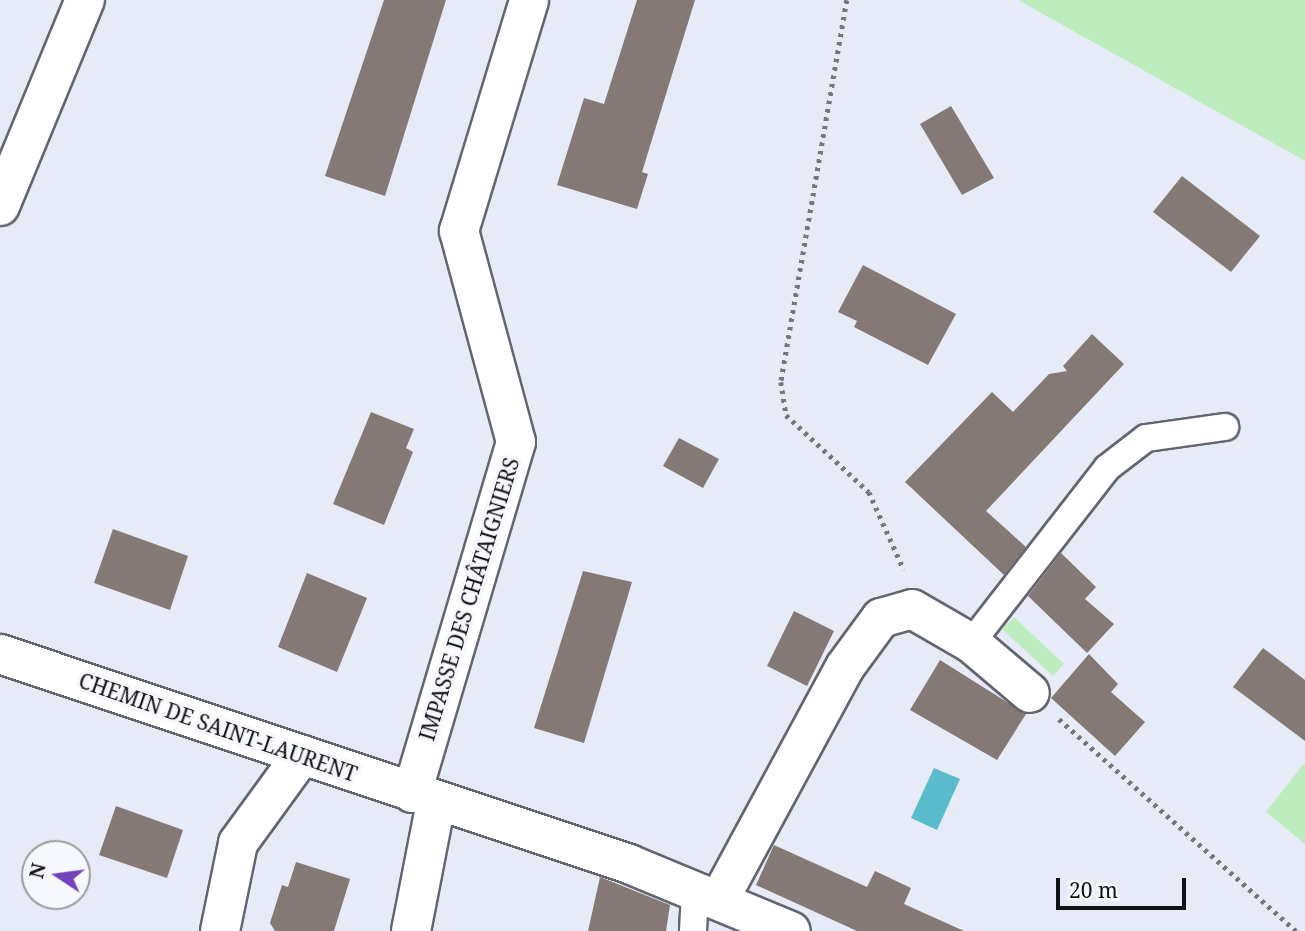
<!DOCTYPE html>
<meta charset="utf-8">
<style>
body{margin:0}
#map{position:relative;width:1305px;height:931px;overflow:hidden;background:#e7ebf7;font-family:"Noto Serif",serif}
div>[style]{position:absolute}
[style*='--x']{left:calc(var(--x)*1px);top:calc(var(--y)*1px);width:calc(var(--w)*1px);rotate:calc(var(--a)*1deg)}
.green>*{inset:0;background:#bdecbf}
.water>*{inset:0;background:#58bccd}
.building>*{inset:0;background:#857975}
.path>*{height:4.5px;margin-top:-2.25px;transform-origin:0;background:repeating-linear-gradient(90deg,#75777f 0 3.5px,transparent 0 8.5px)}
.roads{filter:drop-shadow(2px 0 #636570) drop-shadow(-2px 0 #636570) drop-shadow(0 2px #636570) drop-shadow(0 -2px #636570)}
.lane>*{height:26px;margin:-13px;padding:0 13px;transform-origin:13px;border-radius:13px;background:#fff}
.street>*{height:38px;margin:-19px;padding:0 19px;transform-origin:19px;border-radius:19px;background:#fff}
.secondary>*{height:38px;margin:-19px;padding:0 19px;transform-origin:19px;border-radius:19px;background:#fff}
span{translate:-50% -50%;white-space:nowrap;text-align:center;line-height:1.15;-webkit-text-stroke:7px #f7f8fd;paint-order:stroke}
.street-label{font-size:21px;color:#101115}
.north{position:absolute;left:21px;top:840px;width:70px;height:70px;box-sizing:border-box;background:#f7f8fd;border:2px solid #9b9ca0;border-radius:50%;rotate:283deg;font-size:19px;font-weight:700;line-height:28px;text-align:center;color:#101115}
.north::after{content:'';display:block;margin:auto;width:24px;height:32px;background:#7243bb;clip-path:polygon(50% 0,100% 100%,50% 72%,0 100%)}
.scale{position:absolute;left:1056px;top:878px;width:130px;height:32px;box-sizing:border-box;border:4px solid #101115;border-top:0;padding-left:9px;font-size:21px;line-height:24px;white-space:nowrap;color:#101115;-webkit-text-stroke:5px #f7f8fd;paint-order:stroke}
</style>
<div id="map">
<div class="green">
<div style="clip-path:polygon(1018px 0,1305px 0,1305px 161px)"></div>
<div style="clip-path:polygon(1014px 617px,1064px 664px,1053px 676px,1002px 629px)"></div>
<div style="clip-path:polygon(1305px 762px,1305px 844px,1266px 812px)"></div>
</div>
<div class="water">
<div style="clip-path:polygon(934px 768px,960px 779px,937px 830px,911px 818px)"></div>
</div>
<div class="building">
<div style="clip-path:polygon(384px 0,446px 0,385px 196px,325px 176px)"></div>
<div style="clip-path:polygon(637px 0,695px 0,642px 172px,648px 174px,637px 209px,557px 185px,584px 98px,604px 104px)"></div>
<div style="clip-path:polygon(951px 106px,994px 178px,962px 195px,920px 124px)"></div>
<div style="clip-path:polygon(1182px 176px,1260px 236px,1231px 272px,1153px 212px)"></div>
<div style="clip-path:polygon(863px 265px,956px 314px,928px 365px,854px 327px,857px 321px,838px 312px)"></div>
<div style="clip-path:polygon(1092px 334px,1124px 364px,986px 511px,1026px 547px,1004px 575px,905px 482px,992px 392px,1013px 412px,1049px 374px,1067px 371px,1063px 366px)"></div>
<div style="clip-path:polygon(371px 412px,414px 429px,406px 448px,413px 452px,384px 525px,333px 504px)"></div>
<div style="clip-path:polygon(679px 438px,719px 459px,703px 488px,663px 466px)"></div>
<div style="clip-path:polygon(113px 529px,188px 556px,170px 610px,94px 583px)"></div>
<div style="clip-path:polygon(1061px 553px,1096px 587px,1085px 599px,1114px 624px,1087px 653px,1028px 596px)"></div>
<div style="clip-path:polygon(583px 571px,632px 582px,584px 743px,534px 728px)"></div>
<div style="clip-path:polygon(307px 573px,367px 598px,337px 672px,278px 647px)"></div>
<div style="clip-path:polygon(794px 611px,834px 631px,807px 686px,767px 666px)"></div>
<div style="clip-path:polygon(1263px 648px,1305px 680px,1305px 741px,1233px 687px)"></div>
<div style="clip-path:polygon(1089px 654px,1118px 684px,1111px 692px,1145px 722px,1115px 756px,1051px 698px)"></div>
<div style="clip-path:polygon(940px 660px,1026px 714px,997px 760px,910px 710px)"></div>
<div style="clip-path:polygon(116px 806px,183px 830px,167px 878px,99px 855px)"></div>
<div style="clip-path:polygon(774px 845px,867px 887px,875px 871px,911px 888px,904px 904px,964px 931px,857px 931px,756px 885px)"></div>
<div style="clip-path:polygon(296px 862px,350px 879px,334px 931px,275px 931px,270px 923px,282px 885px,288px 887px)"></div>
<div style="clip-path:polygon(600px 877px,670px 905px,666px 931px,588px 931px)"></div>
</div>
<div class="path">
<div style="--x:847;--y:0;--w:388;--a:99.8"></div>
<div style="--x:781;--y:382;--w:33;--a:81"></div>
<div style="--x:786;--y:415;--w:113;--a:42.9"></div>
<div style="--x:869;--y:492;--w:85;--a:65.8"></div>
<div style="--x:1059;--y:719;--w:318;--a:41.8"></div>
</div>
<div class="roads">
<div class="lane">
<div style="--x:971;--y:643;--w:222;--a:-52.1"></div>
<div style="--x:1107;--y:468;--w:49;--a:-37.6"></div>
<div style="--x:1146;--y:438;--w:80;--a:-7.9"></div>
<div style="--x:693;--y:931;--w:40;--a:-87.1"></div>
</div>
<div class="street">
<div style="--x:0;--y:654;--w:663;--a:18.46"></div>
<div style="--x:629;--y:864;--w:175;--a:22.5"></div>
<div style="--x:412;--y:793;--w:366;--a:-73.5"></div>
<div style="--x:516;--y:442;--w:219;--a:-105.1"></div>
<div style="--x:459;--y:231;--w:241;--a:-73.1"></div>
<div style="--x:719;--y:900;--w:265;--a:-61.6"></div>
<div style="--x:845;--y:667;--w:61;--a:-53.7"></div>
<div style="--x:881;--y:618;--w:32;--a:-16"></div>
<div style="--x:912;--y:609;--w:68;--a:30"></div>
<div style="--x:971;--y:643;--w:77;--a:40.3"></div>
<div style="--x:220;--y:931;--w:90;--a:-78.4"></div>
<div style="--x:238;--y:843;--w:109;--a:-54"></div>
<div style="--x:411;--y:931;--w:131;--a:-79"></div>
</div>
<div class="secondary">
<div style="--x:0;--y:206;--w:223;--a:-67.6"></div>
</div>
</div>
<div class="street-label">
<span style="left:469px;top:599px;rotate:-73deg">IMPASSE DES CHÂTAIGNIERS</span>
<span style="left:218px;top:727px;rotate:19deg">CHEMIN DE SAINT-LAURENT</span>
</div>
<div class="north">N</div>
<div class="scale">20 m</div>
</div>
